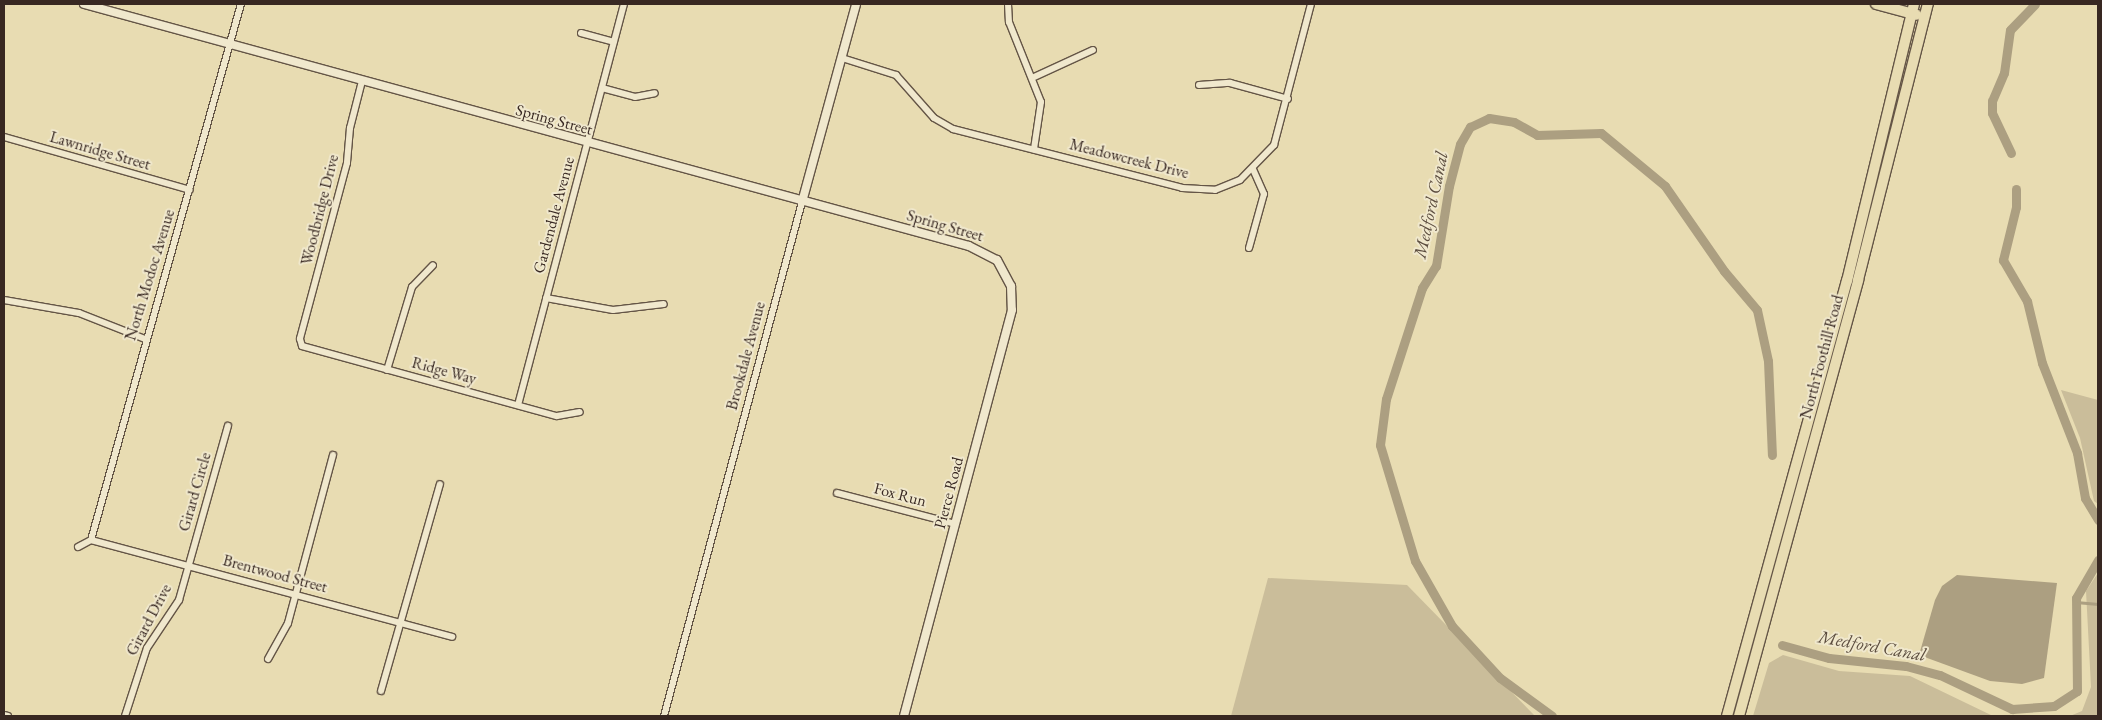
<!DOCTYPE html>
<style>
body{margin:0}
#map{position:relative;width:2102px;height:720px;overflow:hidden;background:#e8dcb2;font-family:"EB Garamond",serif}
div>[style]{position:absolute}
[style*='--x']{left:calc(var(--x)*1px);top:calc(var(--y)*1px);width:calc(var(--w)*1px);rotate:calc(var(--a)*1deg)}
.green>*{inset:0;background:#cabd9a}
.water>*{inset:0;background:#ac9f81}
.stream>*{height:2.5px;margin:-1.25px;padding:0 1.25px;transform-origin:1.25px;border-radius:1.25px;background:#ac9f81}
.canal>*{height:9px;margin:-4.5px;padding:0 4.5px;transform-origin:4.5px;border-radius:4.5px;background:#ac9f81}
.roads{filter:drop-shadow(1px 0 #645546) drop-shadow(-1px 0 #645546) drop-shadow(0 1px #645546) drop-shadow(0 -1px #645546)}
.minor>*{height:6px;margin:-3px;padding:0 3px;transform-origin:3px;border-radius:3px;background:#f0e8cd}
.tertiary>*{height:8px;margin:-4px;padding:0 4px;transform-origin:4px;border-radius:4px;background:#f0e8cd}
.primary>*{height:10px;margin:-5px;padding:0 5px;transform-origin:5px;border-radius:5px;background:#e8dcb2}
span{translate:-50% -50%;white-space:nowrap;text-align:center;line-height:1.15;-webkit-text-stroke:4px #f0e8cd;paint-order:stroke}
.street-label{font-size:16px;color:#382822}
.water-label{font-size:18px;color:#5b4c3e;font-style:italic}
.frame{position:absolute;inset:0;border:5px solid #382822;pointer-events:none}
</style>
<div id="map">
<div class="green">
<div style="clip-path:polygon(2061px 390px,2098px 400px,2098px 504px,2094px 501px,2080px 438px)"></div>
<div style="clip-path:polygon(2098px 573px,2098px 716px,2070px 716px,2082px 711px,2091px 687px,2086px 591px)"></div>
<div style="clip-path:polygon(1268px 578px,1407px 585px,1535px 716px,1231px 716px)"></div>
<div style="clip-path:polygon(1783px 655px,1839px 671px,1910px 676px,1993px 716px,1753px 716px,1769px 663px)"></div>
</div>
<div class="water">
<div style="clip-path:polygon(1957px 575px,2057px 583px,2044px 678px,2022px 684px,1990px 681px,1919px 655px,1935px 600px,1942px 586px)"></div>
</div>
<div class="stream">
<div style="--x:2076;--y:602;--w:22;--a:5"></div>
</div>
<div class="canal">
<div style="--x:2011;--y:153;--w:44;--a:-115.4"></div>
<div style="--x:1992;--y:113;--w:12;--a:-90"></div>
<div style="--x:1992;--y:101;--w:30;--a:-67"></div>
<div style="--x:2004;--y:73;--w:43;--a:-82.1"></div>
<div style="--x:2010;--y:30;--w:36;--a:-46"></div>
<div style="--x:2016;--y:189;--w:18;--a:90"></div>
<div style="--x:2016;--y:207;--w:55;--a:103.8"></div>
<div style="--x:2003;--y:260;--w:48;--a:59.7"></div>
<div style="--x:2027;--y:301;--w:64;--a:76.4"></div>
<div style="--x:2042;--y:363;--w:97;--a:68.7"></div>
<div style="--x:2077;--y:453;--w:46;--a:79.9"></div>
<div style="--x:2085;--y:498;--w:26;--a:59"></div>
<div style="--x:1782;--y:645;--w:49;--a:15.5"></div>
<div style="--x:1829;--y:658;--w:77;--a:5.9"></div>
<div style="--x:1906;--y:666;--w:35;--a:15"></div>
<div style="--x:1940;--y:675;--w:80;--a:25.3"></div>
<div style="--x:2012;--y:709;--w:42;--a:-4.1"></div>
<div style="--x:2054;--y:706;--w:27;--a:-33"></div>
<div style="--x:2077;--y:691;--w:93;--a:-90.6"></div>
<div style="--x:2076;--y:598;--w:44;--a:-59.9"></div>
<div style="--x:1552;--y:716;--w:64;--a:-143.8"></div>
<div style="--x:1500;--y:678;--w:71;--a:-132.7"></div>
<div style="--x:1452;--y:626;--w:75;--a:-119.6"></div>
<div style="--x:1415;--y:561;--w:121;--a:-106.8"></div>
<div style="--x:1380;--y:445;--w:46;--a:-82.6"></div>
<div style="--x:1386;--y:399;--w:117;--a:-72"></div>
<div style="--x:1422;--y:288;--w:26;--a:-58"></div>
<div style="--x:1436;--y:266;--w:81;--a:-80.8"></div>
<div style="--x:1449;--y:186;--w:43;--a:-75.3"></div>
<div style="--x:1460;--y:144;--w:20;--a:-60"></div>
<div style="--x:1470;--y:127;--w:21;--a:-25"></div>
<div style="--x:1489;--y:118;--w:25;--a:9"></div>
<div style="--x:1514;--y:122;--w:26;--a:29"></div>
<div style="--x:1537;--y:135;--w:64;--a:-1.8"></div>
<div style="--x:1601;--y:133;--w:83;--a:39.6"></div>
<div style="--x:1665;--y:186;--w:103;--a:55.2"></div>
<div style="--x:1724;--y:271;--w:51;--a:49.8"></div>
<div style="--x:1757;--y:310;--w:52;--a:77.8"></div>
<div style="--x:1768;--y:361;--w:94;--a:87.6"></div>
</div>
<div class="roads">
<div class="minor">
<div style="--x:1008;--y:4;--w:18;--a:87"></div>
<div style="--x:1009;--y:22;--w:86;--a:68.2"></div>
<div style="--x:1041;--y:102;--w:48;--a:98.5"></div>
<div style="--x:581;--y:33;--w:34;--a:15"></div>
<div style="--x:842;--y:58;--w:57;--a:17.5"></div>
<div style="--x:896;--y:75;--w:57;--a:48.5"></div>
<div style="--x:934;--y:118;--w:22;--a:30"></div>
<div style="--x:953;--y:129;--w:236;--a:14.4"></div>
<div style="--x:1182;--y:188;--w:33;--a:3"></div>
<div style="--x:1215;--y:190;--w:27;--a:-22"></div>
<div style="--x:1240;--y:180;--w:49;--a:-45.8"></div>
<div style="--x:1274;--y:145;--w:146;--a:-75.3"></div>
<div style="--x:1032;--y:78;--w:67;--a:-24.7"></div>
<div style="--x:362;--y:81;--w:49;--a:104.3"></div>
<div style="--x:350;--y:128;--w:35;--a:95"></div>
<div style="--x:347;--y:163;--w:182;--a:105"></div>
<div style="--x:300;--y:339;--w:7;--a:74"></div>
<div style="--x:302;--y:346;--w:264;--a:15.4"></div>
<div style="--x:557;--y:416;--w:23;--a:-10"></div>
<div style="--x:1199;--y:85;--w:31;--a:-4"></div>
<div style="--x:1230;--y:83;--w:60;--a:15.4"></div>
<div style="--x:602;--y:88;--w:34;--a:15"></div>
<div style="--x:635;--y:97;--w:20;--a:-11"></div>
<div style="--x:4;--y:137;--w:193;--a:15.9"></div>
<div style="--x:1249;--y:248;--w:56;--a:-74.5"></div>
<div style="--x:1264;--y:194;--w:27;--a:-114"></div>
<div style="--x:546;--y:298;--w:68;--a:10.2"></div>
<div style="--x:613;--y:310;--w:51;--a:-6.7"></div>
<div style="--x:4;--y:300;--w:76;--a:9.8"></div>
<div style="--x:79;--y:313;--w:71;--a:21.5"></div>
<div style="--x:387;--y:370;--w:87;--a:-73.2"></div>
<div style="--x:412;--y:287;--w:30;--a:-46"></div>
<div style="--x:518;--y:405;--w:415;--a:-75.2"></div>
<div style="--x:837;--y:493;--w:122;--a:14.7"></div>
<div style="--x:91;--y:540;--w:374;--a:15"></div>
<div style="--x:78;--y:547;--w:15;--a:-28"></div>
<div style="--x:91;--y:540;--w:557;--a:-74.37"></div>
<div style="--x:268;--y:659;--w:41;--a:-60.9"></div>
<div style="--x:288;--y:623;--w:174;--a:-75"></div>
<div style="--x:381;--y:691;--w:215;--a:-74.1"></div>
<div style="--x:4;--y:715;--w:4;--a:14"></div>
<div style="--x:125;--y:716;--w:71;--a:-72.1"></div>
<div style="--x:147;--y:648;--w:58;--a:-56.3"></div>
<div style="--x:179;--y:600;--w:181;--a:-74.3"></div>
<div style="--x:664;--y:716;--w:532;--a:-74.97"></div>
</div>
<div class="tertiary">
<div style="--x:84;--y:4;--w:917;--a:15.29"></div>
<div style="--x:969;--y:246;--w:31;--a:27"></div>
<div style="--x:997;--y:260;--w:30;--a:62"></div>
<div style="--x:1011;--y:286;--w:24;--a:88"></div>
<div style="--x:1012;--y:310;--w:420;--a:104.9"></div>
<div style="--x:802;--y:202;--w:205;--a:-74.7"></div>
</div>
<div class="primary">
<div style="--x:1876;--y:4;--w:42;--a:15"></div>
<div style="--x:1727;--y:716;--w:451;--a:-74.6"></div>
<div style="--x:1847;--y:281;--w:285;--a:-76.4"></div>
<div style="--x:1739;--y:716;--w:452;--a:-74.7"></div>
<div style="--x:1858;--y:280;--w:285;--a:-75.8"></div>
</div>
</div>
<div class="street-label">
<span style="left:554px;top:120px;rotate:15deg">Spring Street</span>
<span style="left:100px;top:151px;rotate:16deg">Lawnridge Street</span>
<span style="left:1129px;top:159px;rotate:14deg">Meadowcreek Drive</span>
<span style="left:320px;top:210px;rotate:-76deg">Woodbridge Drive</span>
<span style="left:554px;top:215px;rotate:-75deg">Gardendale Avenue</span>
<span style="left:945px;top:226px;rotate:16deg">Spring Street</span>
<span style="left:150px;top:275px;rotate:-73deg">North Modoc Avenue</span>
<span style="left:746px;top:356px;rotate:-75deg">Brookdale Avenue</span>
<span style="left:1822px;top:357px;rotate:-75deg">North Foothill Road</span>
<span style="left:444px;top:371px;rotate:15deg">Ridge Way</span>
<span style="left:195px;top:492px;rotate:-74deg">Girard Circle</span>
<span style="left:949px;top:493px;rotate:-75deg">Pierce Road</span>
<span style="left:900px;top:495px;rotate:15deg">Fox Run</span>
<span style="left:275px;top:574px;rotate:15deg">Brentwood Street</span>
<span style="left:149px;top:620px;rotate:-62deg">Girard Drive</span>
</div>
<div class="water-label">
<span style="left:1431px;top:205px;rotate:-78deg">Medford Canal</span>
<span style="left:1872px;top:646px;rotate:10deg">Medford Canal</span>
</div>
<div class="frame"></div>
</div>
